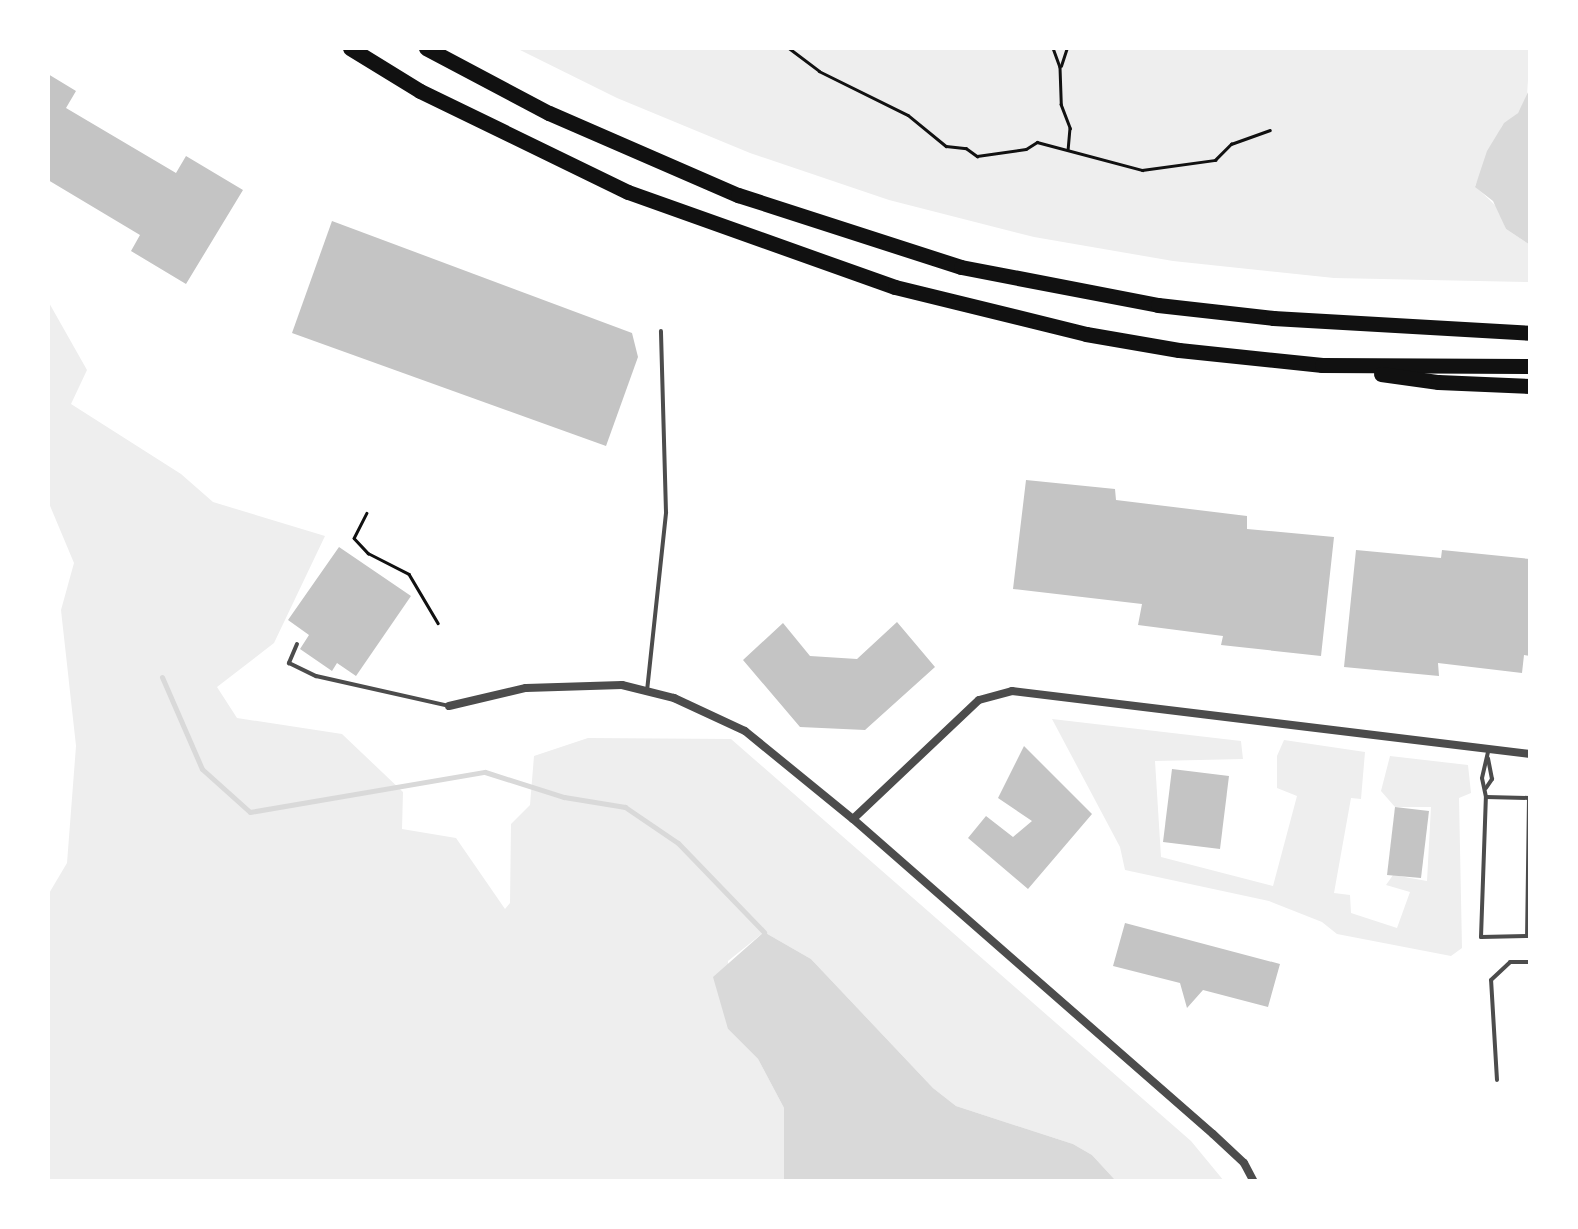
<!DOCTYPE html>
<style>
body{margin:0}
#map{position:relative;width:1578px;height:1229px;overflow:hidden;background:#fff;font-family:"Noto Sans",sans-serif}
div>[style]{position:absolute}
[style*='--x']{left:calc(var(--x)*1px);top:calc(var(--y)*1px);width:calc(var(--w)*1px);rotate:calc(var(--a)*1deg)}
.green>*{inset:0;background:#eee}
.water>*{inset:0;background:#d9d9d9}
.stream>*{height:5px;margin:-2.5px;padding:0 2.5px;transform-origin:2.5px;border-radius:2.5px;background:#d9d9d9}
.building>*{inset:0;background:#c4c4c4}
.path>*{height:2.5px;margin:-1.25px;padding:0 1.25px;transform-origin:1.25px;border-radius:1.25px;background:#111}
.service>*{height:4px;margin:-2px;padding:0 2px;transform-origin:2px;border-radius:2px;background:#4c4c4c}
.minor>*{height:8px;margin:-4px;padding:0 4px;transform-origin:4px;border-radius:4px;background:#4c4c4c}
.motorway>*{height:15px;margin:-7.5px;padding:0 7.5px;transform-origin:7.5px;border-radius:7.5px;background:#111}
span{translate:-50% -50%;white-space:nowrap;text-align:center;line-height:1.15;-webkit-text-stroke:10px #fff;paint-order:stroke}
.frame{position:absolute;inset:0;border:50px solid #fff;pointer-events:none}
</style>
<div id="map">
<div class="green">
<div style="clip-path:polygon(516px 48px,1530px 48px,1527px 96px,1518px 113px,1502px 126px,1475px 186px,1498px 208px,1506px 229px,1530px 245px,1530px 282px,1334px 278px,1173px 261px,1034px 237px,889px 200px,750px 153px,617px 98px)"></div>
<div style="clip-path:polygon(48px 301px,87px 370px,71px 404px,181px 474px,213px 502px,325px 536px,274px 643px,217px 687px,237px 718px,342px 734px,403px 792px,402px 829px,456px 838px,505px 909px,510px 903px,511px 824px,530px 805px,534px 756px,588px 738px,731px 739px,1191px 1141px,1224px 1181px,1116px 1181px,1092px 1155px,1073px 1144px,956px 1106px,933px 1088px,811px 959px,764px 932px,728px 961px,728px 1029px,758px 1059px,784px 1108px,784px 1181px,48px 1181px,48px 895px,67px 863px,76px 746px,61px 610px,74px 563px,48px 501px)"></div>
<div style="clip-path:polygon(1052px 719px,1241px 741px,1243px 759px,1155px 761px,1161px 857px,1273px 886px,1297px 796px,1277px 788px,1277px 756px,1284px 740px,1365px 752px,1361px 799px,1351px 798px,1334px 893px,1350px 895px,1351px 913px,1397px 928px,1410px 892px,1386px 885px,1393px 875px,1427px 881px,1431px 807px,1395px 807px,1381px 791px,1390px 756px,1468px 765px,1471px 793px,1459px 798px,1462px 948px,1451px 956px,1337px 934px,1322px 922px,1269px 901px,1125px 870px,1120px 847px)"></div>
</div>
<div class="water">
<div style="clip-path:polygon(1530px 88px,1530px 245px,1506px 229px,1493px 201px,1475px 187px,1487px 151px,1504px 123px,1518px 113px)"></div>
<div style="clip-path:polygon(764px 932px,811px 959px,933px 1088px,956px 1106px,1073px 1144px,1092px 1155px,1116px 1181px,784px 1181px,784px 1108px,758px 1059px,728px 1029px,713px 977px)"></div>
</div>
<div class="stream">
<div style="--x:162;--y:677;--w:100;--a:66.5"></div>
<div style="--x:202;--y:769;--w:64;--a:41.9"></div>
<div style="--x:250;--y:812;--w:238;--a:-9.7"></div>
<div style="--x:485;--y:772;--w:83;--a:17.6"></div>
<div style="--x:564;--y:797;--w:62;--a:9.3"></div>
<div style="--x:625;--y:807;--w:64;--a:34.2"></div>
<div style="--x:678;--y:843;--w:124;--a:46"></div>
</div>
<div class="building">
<div style="clip-path:polygon(48px 74px,76px 91px,66px 108px,176px 173px,186px 156px,243px 190px,186px 284px,131px 251px,140px 235px,48px 180px)"></div>
<div style="clip-path:polygon(332px 221px,632px 333px,638px 357px,606px 446px,292px 333px)"></div>
<div style="clip-path:polygon(1026px 480px,1115px 489px,1116px 500px,1247px 516px,1247px 529px,1334px 537px,1321px 656px,1221px 645px,1223px 636px,1138px 625px,1142px 604px,1013px 589px)"></div>
<div style="clip-path:polygon(339px 547px,411px 596px,356px 676px,337px 663px,332px 671px,300px 649px,309px 635px,288px 620px)"></div>
<div style="clip-path:polygon(1356px 550px,1441px 558px,1442px 550px,1530px 559px,1530px 656px,1524px 655px,1522px 673px,1438px 663px,1439px 676px,1344px 667px)"></div>
<div style="clip-path:polygon(897px 622px,935px 667px,865px 730px,800px 727px,743px 660px,783px 623px,810px 656px,857px 659px)"></div>
<div style="clip-path:polygon(1024px 746px,1092px 814px,1028px 889px,968px 838px,986px 816px,1013px 837px,1032px 821px,998px 798px)"></div>
<div style="clip-path:polygon(1172px 769px,1229px 776px,1220px 849px,1163px 842px)"></div>
<div style="clip-path:polygon(1395px 807px,1429px 811px,1421px 878px,1387px 875px)"></div>
<div style="clip-path:polygon(1125px 923px,1280px 964px,1268px 1007px,1203px 990px,1187px 1008px,1180px 983px,1113px 966px)"></div>
</div>
<div class="path">
<div style="--x:789;--y:48;--w:38;--a:37"></div>
<div style="--x:819;--y:71;--w:99;--a:26.3"></div>
<div style="--x:908;--y:115;--w:49;--a:39.2"></div>
<div style="--x:946;--y:146;--w:20;--a:6"></div>
<div style="--x:966;--y:148;--w:14;--a:36"></div>
<div style="--x:977;--y:156;--w:49;--a:-8.1"></div>
<div style="--x:1026;--y:149;--w:13;--a:-32"></div>
<div style="--x:1037;--y:142;--w:109;--a:14.9"></div>
<div style="--x:1142;--y:170;--w:74;--a:-7.8"></div>
<div style="--x:1215;--y:160;--w:23;--a:-45"></div>
<div style="--x:1231;--y:144;--w:41;--a:-19.7"></div>
<div style="--x:1053;--y:48;--w:20;--a:70"></div>
<div style="--x:1060;--y:67;--w:37;--a:88"></div>
<div style="--x:1061;--y:104;--w:26;--a:69"></div>
<div style="--x:1070;--y:128;--w:21;--a:95"></div>
<div style="--x:1061;--y:66;--w:19;--a:-72"></div>
<div style="--x:367;--y:513;--w:28;--a:117"></div>
<div style="--x:354;--y:538;--w:21;--a:47"></div>
<div style="--x:368;--y:553;--w:46;--a:27.1"></div>
<div style="--x:409;--y:574;--w:57;--a:59.4"></div>
</div>
<div class="service">
<div style="--x:297;--y:644;--w:21;--a:113"></div>
<div style="--x:289;--y:663;--w:30;--a:26"></div>
<div style="--x:316;--y:676;--w:136;--a:12.7"></div>
<div style="--x:647;--y:691;--w:180;--a:-83.9"></div>
<div style="--x:666;--y:512;--w:181;--a:-91.6"></div>
<div style="--x:1486;--y:788;--w:11;--a:-56"></div>
<div style="--x:1492;--y:779;--w:21;--a:-101"></div>
<div style="--x:1486;--y:797;--w:43;--a:1.3"></div>
<div style="--x:1529;--y:798;--w:138;--a:90.8"></div>
<div style="--x:1527;--y:936;--w:46;--a:178.8"></div>
<div style="--x:1481;--y:937;--w:140;--a:-88"></div>
<div style="--x:1486;--y:797;--w:19;--a:-102"></div>
<div style="--x:1482;--y:778;--w:28;--a:-77"></div>
<div style="--x:1497;--y:1080;--w:100;--a:-93.4"></div>
<div style="--x:1491;--y:980;--w:26;--a:-43"></div>
<div style="--x:1510;--y:962;--w:20;--a:0"></div>
</div>
<div class="minor">
<div style="--x:449;--y:706;--w:79;--a:-13.2"></div>
<div style="--x:526;--y:688;--w:96;--a:-1.8"></div>
<div style="--x:622;--y:685;--w:54;--a:14"></div>
<div style="--x:674;--y:698;--w:78;--a:24.9"></div>
<div style="--x:745;--y:731;--w:139;--a:39.2"></div>
<div style="--x:853;--y:819;--w:478;--a:41.2"></div>
<div style="--x:1213;--y:1134;--w:42;--a:43.1"></div>
<div style="--x:1244;--y:1163;--w:21;--a:62"></div>
<div style="--x:853;--y:819;--w:173;--a:-43.4"></div>
<div style="--x:979;--y:700;--w:34;--a:-15"></div>
<div style="--x:1012;--y:691;--w:522;--a:6.93"></div>
</div>
<div class="motorway">
<div style="--x:350;--y:48;--w:82;--a:31.6"></div>
<div style="--x:420;--y:91;--w:231;--a:25.9"></div>
<div style="--x:628;--y:192;--w:283;--a:19.6"></div>
<div style="--x:895;--y:287;--w:197;--a:13.8"></div>
<div style="--x:1086;--y:334;--w:94;--a:9.8"></div>
<div style="--x:1179;--y:350;--w:144;--a:6"></div>
<div style="--x:1322;--y:365;--w:208;--a:0.3"></div>
<div style="--x:426;--y:48;--w:139;--a:27.9"></div>
<div style="--x:549;--y:113;--w:206;--a:23.5"></div>
<div style="--x:738;--y:195;--w:234;--a:17.9"></div>
<div style="--x:961;--y:267;--w:201;--a:10.9"></div>
<div style="--x:1158;--y:305;--w:116;--a:6.4"></div>
<div style="--x:1273;--y:318;--w:257;--a:3.3"></div>
<div style="--x:1381;--y:374;--w:58;--a:8"></div>
<div style="--x:1438;--y:382;--w:92;--a:2.5"></div>
</div>
<div class="frame"></div>
</div>
